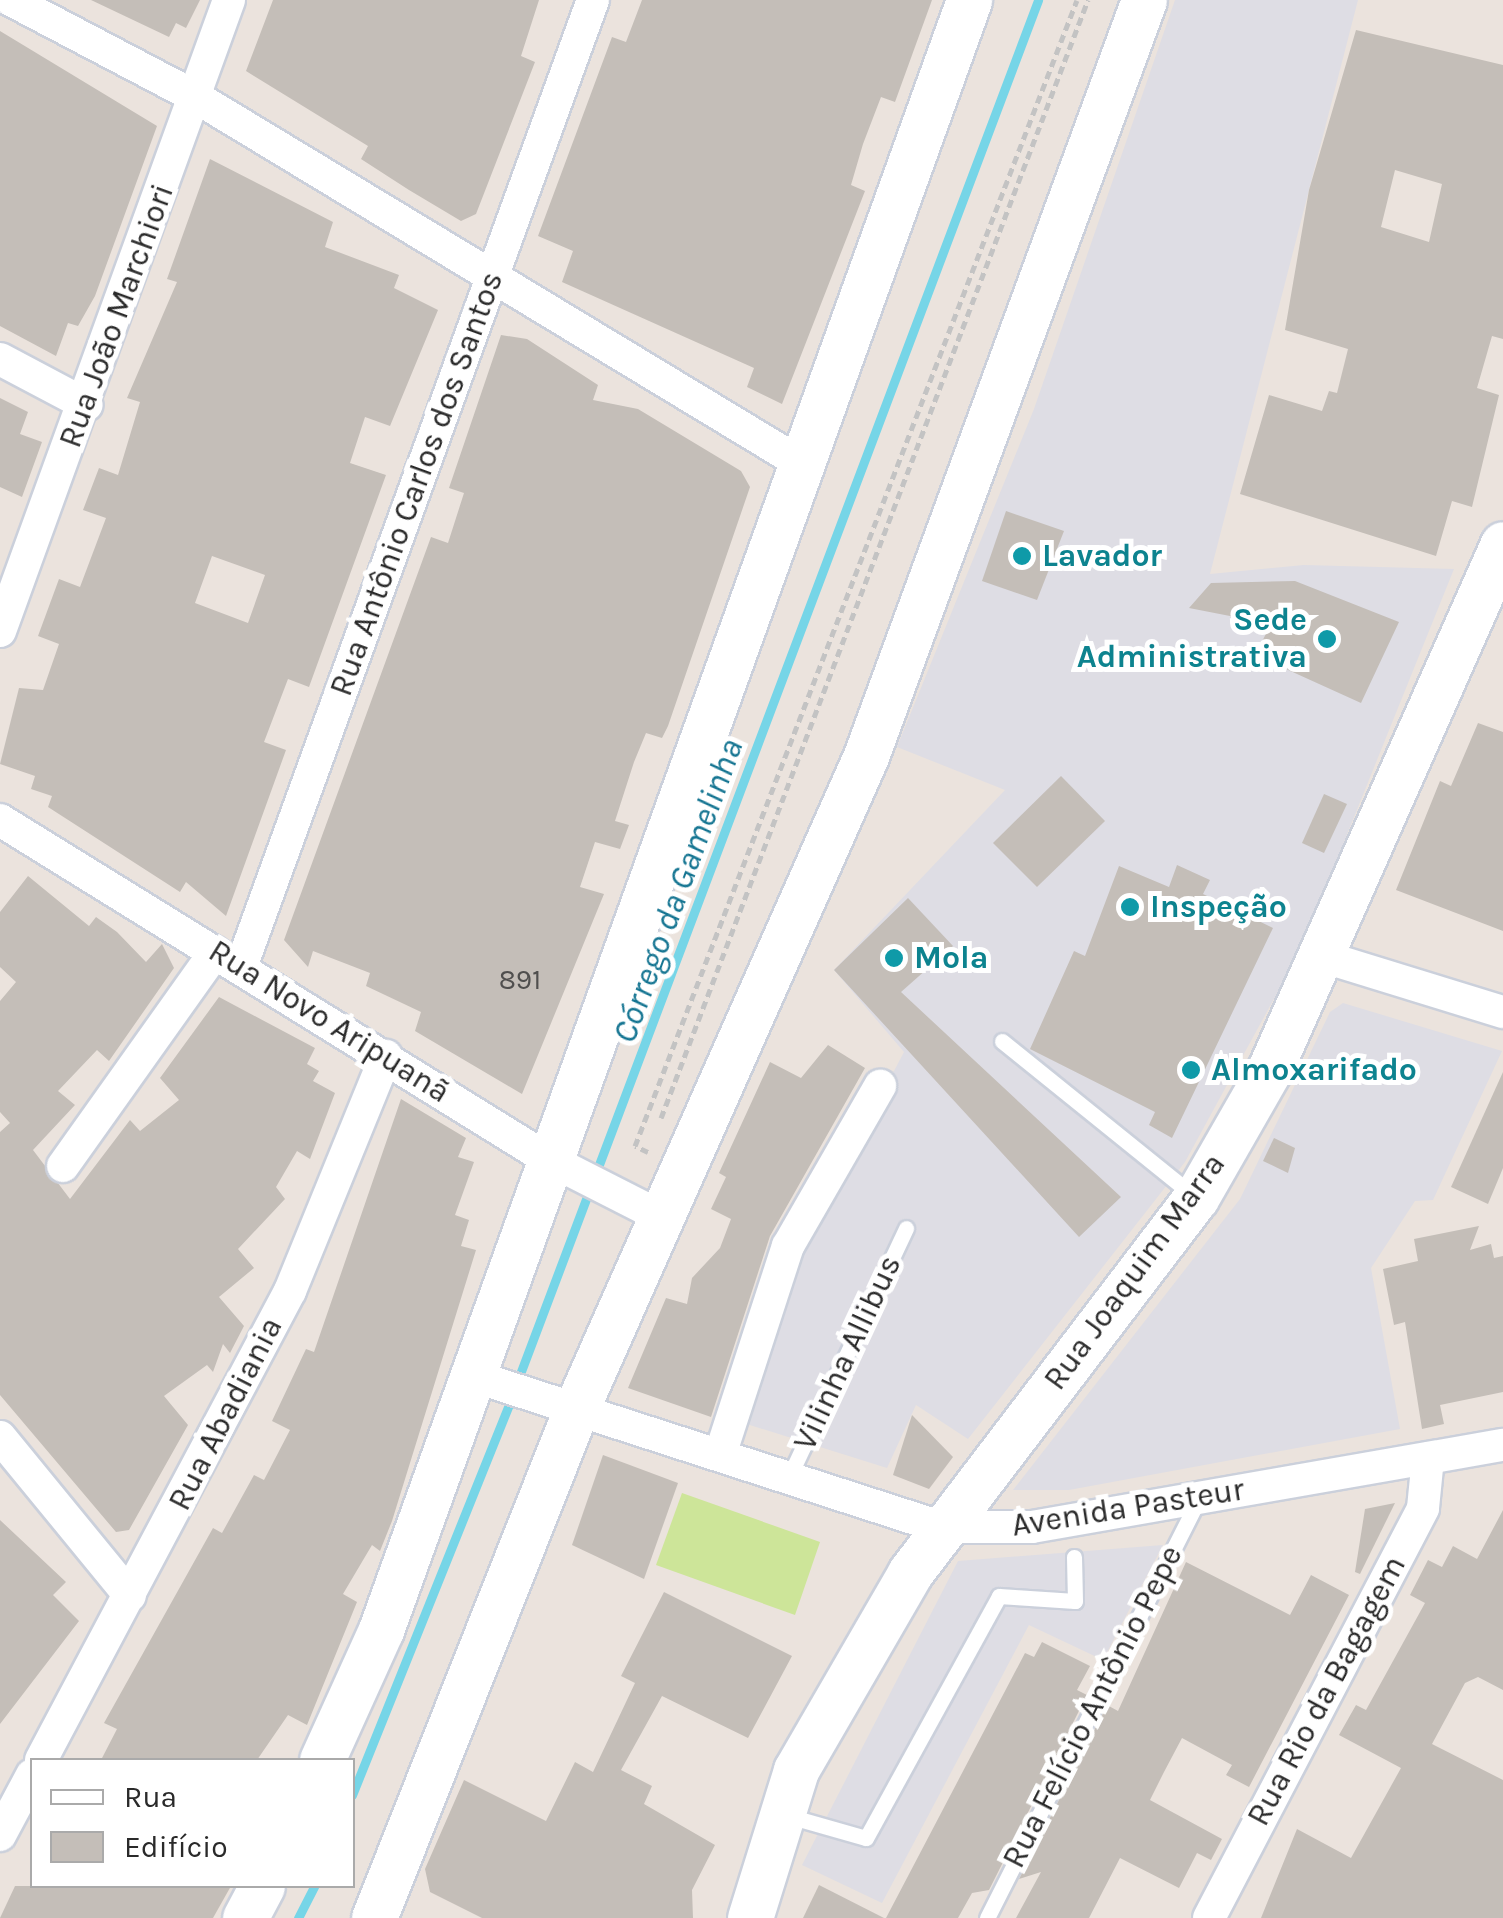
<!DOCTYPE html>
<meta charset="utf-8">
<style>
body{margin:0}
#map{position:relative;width:1503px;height:1918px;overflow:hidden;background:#ebe3dd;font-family:Karla,sans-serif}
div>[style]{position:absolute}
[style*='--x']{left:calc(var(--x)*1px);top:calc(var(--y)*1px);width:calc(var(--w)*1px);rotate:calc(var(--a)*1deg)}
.industrial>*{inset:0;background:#dedde4}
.pitch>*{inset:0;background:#cde599}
.stream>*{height:9px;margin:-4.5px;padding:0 4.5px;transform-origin:4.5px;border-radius:4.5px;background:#76d5e7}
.building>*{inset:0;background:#c4beb8}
.path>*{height:5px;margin-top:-2.5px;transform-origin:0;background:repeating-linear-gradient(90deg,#c3c3c3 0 8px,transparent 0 13px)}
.roads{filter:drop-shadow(2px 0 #cbd0db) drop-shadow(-2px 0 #cbd0db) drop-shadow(0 2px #cbd0db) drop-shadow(0 -2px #cbd0db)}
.lane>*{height:15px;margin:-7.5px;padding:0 7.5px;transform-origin:7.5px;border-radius:7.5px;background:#fff}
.street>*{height:32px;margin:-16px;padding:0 16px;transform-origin:16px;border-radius:16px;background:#fff}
.secondary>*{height:45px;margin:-22.5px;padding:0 22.5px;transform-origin:22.5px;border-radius:22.5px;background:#fff}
.dots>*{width:28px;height:28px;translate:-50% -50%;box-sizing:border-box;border:5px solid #fff;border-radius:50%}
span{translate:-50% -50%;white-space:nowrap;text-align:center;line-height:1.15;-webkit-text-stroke:10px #fff;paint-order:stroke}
.number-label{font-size:28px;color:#504f4e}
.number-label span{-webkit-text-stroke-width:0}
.street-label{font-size:32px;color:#2a2a2a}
.culture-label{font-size:32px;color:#0d838f;font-weight:700}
.left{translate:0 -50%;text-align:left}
.right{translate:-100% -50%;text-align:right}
.water-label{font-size:35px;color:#157592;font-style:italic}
.legend{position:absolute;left:30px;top:1758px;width:325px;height:130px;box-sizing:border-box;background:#fff;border:2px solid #aaa;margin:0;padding:12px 18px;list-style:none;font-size:30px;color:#2a2a2a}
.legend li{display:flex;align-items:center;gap:20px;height:50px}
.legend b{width:50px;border:2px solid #aaa}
</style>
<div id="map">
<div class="industrial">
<div style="clip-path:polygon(1175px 0,1358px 0,1210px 574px,1304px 565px,1454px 569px,1300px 951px,1185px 1162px,968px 1439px,916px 1405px,887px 1468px,737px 1421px,805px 1240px,904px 1052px,834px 970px,1005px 790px,897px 747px,1034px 409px)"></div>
<div style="clip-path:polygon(1343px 1003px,1502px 1051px,1433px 1200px,1415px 1201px,1371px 1268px,1400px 1429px,1069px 1490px,1013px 1490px,1240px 1199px,1330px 1012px)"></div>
<div style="clip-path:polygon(1163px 1545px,1103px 1660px,1029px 1625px,882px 1903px,802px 1865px,958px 1561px)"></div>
</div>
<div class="pitch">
<div style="clip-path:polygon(682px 1493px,820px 1542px,795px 1615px,656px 1565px)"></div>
</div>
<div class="stream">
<div style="--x:517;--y:1382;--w:1477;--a:-69.34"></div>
<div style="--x:352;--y:1795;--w:429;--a:-68.1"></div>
<div style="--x:298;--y:1918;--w:36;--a:-63"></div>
</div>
<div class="building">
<div style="clip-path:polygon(91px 0,200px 0,186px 28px,176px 23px,169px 37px)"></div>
<div style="clip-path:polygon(273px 0,539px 0,521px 56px,535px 62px,476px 214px,461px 221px,409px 190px,361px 159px,368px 146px,246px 71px)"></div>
<div style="clip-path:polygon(642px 0,932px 0,895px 102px,881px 97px,863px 144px,851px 185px,865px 191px,782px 404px,747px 387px,754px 368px,562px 282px,573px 251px,538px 236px,612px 37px,626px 42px)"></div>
<div style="clip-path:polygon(evenodd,1356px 30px,1503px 65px,1503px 339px,1492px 336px,1477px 388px,1499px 395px,1472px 507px,1452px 501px,1436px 556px,1240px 494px,1269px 395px,1322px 411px,1329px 391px,1337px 393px,1348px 349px,1285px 330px,1309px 190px,1356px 30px,1395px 170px,1442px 184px,1429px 242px,1381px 227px,1395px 170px)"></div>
<div style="clip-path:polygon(0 31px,157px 126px,95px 296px,78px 326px,68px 323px,56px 356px,0 326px)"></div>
<div style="clip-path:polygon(evenodd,210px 159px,333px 222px,325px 247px,399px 275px,394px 288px,438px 310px,390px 426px,365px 417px,350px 463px,386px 475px,309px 687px,288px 679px,264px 742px,286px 750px,226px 916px,186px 882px,180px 892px,48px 807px,52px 796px,31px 789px,35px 776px,0 764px,19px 688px,43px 690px,59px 644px,38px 636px,59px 579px,80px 587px,106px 518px,83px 510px,99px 468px,118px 475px,140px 402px,127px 398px,177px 282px,167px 279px,210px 159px,212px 556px,265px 575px,248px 623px,195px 603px,212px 556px)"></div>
<div style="clip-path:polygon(501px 335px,527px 339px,598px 385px,593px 400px,638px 409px,741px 471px,750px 487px,668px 726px,662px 738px,646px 733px,634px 762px,615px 821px,629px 825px,620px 849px,595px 842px,580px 887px,604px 894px,522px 1094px,415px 1031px,421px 1012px,366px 986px,370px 973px,313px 951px,308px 967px,284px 940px,431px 537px,448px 543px,464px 493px,449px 488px)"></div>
<div style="clip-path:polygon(0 398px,28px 412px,20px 434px,42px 442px,22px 497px,0 487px)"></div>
<div style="clip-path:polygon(1006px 511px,1064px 531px,1037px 600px,982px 581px)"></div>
<div style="clip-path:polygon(1295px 581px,1399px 622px,1361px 703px,1255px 655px,1271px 624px,1189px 608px,1211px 583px)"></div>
<div style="clip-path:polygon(1478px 723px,1503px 732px,1503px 931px,1396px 890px,1440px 781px,1451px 786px)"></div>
<div style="clip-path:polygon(1061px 776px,1105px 821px,1037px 887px,993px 843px)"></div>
<div style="clip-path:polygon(1324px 794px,1347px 804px,1324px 853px,1302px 843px)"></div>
<div style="clip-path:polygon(1177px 865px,1210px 880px,1203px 894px,1273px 928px,1172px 1138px,1149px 1125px,1155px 1112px,1030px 1049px,1074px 951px,1085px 956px,1119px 866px,1169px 887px)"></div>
<div style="clip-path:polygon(28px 876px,89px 926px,96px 917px,117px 932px,146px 962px,162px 944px,174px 968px,109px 1061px,97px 1050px,58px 1091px,75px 1105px,33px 1150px,70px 1199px,130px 1120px,140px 1131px,179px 1100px,160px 1078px,219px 997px,315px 1048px,307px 1064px,319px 1071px,313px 1081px,335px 1093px,310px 1159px,297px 1151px,276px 1187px,285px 1199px,238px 1249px,254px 1268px,219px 1297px,244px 1326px,230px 1353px,223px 1344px,213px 1372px,207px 1365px,164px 1396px,188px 1425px,129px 1530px,116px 1532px,0 1395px,0 1132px,10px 1123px,0 1112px,0 1001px,16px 982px,0 967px,0 912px)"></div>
<div style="clip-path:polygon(908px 898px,953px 946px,901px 992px,1121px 1197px,1079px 1237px,834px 970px)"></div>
<div style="clip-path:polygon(828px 1045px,865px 1068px,770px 1236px,711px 1417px,628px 1388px,666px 1298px,687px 1304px,692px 1278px,720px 1248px,731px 1219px,711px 1209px,726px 1177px,719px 1173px,770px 1062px,801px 1078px)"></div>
<div style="clip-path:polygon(1503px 1072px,1503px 1168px,1488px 1204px,1451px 1187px)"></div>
<div style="clip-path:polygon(401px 1099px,466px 1138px,458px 1157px,474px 1162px,455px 1215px,469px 1220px,461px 1246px,476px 1250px,392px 1521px,380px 1551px,372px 1545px,343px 1594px,357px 1602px,307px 1725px,288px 1715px,257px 1760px,101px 1760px,117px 1729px,104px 1723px,213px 1528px,222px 1533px,254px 1475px,264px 1480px,290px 1430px,272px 1421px,306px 1349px,314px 1352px)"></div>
<div style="clip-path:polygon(1274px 1138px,1295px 1148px,1288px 1173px,1263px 1161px)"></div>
<div style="clip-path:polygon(1479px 1226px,1470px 1250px,1491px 1244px,1494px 1258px,1503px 1256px,1503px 1392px,1440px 1405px,1444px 1424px,1422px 1429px,1405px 1322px,1394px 1325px,1383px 1269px,1418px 1261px,1414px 1239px)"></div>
<div style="clip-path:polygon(912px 1415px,953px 1457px,929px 1489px,893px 1475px)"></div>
<div style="clip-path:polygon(603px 1455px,678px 1483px,644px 1579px,572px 1545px)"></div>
<div style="clip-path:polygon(1395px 1503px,1360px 1574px,1355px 1572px,1365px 1509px)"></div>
<div style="clip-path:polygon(1503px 1510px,1503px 1690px,1478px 1677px,1465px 1683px,1432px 1744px,1503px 1780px,1503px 1918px,1261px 1918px,1297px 1829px,1351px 1858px,1401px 1768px,1339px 1735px,1356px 1705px,1366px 1710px,1425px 1603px,1410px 1595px,1428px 1560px,1442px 1567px,1453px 1546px,1477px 1559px)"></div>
<div style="clip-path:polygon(0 1520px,66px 1582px,53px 1595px,79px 1621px,0 1724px)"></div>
<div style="clip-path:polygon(1186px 1562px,1290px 1615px,1311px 1575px,1349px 1595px,1249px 1787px,1226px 1775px,1232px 1765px,1182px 1738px,1164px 1772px,1150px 1800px,1222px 1839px,1211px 1860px,1197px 1853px,1179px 1888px,1120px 1858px,1089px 1918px,1016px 1918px,1041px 1872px,1019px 1879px,1107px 1705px,1118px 1711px)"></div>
<div style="clip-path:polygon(664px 1592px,792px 1656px,748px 1738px,662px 1696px,621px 1770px,652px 1786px,644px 1804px,715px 1845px,692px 1890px,693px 1918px,482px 1918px,430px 1892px,425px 1869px,464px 1780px,546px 1821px,575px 1762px,593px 1772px,635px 1683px,621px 1676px)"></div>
<div style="clip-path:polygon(1042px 1642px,1090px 1666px,1077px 1690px,1087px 1695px,989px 1890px,972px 1893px,958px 1918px,886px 1918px,1025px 1653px,1034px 1657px)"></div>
<div style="clip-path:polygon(819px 1885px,884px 1918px,803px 1918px)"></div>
<div style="clip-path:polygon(15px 1886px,231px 1886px,213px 1918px,0 1918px)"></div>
</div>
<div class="path">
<div style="--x:661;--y:1118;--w:1197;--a:-69.1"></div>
<div style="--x:648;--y:1152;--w:14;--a:-155"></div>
<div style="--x:635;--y:1146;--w:1228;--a:-68.91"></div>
</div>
<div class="roads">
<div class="lane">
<div style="--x:1002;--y:1041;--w:247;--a:38.9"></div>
<div style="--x:789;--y:1477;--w:275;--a:-64.8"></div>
<div style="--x:785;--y:1815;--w:84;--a:15.9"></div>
<div style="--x:866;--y:1838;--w:276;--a:-61.2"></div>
<div style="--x:999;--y:1596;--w:76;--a:3.8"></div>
<div style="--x:1075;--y:1601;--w:44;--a:-91.3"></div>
<div style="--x:987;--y:1918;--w:468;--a:-63.2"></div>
</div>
<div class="street">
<div style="--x:11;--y:0;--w:207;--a:27.7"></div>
<div style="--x:194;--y:96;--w:711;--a:31.18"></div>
<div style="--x:0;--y:359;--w:98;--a:27.9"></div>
<div style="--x:0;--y:631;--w:671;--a:-70.05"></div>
<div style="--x:0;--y:820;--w:642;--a:31.76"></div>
<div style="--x:546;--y:1158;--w:130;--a:27"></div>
<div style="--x:1324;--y:957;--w:187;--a:17.1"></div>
<div style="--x:241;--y:967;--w:1029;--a:-70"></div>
<div style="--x:63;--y:1166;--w:262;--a:-54.6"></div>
<div style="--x:473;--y:1376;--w:492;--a:17.9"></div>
<div style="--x:941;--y:1527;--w:91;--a:0"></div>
<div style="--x:1032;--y:1527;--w:478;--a:-9.9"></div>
<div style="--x:0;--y:1437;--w:205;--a:50.7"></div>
<div style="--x:720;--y:1455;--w:220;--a:-72"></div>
<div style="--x:788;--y:1246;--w:185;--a:-60.1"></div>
<div style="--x:41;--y:1760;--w:531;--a:-62.04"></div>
<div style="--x:290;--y:1291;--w:254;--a:-67.8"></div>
<div style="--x:0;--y:1835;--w:68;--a:-61.9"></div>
<div style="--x:1209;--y:1918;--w:462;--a:-62.4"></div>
<div style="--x:1423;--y:1508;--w:50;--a:-84.3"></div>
</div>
<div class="secondary">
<div style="--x:322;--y:1760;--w:143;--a:-65.6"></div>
<div style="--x:381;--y:1630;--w:1733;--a:-70.16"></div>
<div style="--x:245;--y:1918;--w:36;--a:-62"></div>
<div style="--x:374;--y:1918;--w:550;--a:-68.33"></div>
<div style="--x:577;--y:1407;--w:712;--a:-66.06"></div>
<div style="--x:866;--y:756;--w:805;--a:-69.81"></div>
<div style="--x:750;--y:1918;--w:155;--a:-72.7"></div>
<div style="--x:796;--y:1770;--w:228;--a:-59.9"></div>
<div style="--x:910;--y:1573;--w:472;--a:-52.7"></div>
<div style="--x:1196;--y:1198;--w:149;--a:-60.2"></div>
<div style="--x:1270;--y:1069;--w:574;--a:-66.07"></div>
</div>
</div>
<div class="dots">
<div style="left:1022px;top:556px;background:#0f9aa8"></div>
<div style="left:1327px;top:639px;background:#0f9aa8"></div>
<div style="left:1130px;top:907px;background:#0f9aa8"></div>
<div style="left:894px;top:958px;background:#0f9aa8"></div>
<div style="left:1191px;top:1070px;background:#0f9aa8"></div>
</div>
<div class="number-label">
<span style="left:520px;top:980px">891</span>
</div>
<div class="street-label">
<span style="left:117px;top:316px;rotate:-70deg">Rua João Marchiori</span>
<span style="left:417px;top:484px;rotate:-70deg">Rua Antônio Carlos dos Santos</span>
<span style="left:329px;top:1022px;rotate:32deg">Rua Novo Aripuanã</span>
<span style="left:1135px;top:1272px;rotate:-54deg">Rua Joaquim Marra</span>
<span style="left:848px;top:1353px;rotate:-65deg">Vilinha Allibus</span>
<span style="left:226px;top:1414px;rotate:-63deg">Rua Abadiania</span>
<span style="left:1128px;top:1508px;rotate:-9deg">Avenida Pasteur</span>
<span style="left:1327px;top:1691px;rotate:-62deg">Rua Rio da Bagagem</span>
<span style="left:1093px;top:1707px;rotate:-63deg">Rua Felício Antônio Pepe</span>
</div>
<div class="culture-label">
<span class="left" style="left:1042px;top:556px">Lavador</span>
<span class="right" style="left:1307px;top:639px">Sede<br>Administrativa</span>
<span class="left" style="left:1150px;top:907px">Inspeção</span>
<span class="left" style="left:914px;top:958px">Mola</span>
<span class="left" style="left:1211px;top:1070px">Almoxarifado</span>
</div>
<div class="water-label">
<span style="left:678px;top:891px;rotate:-70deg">Córrego da Gamelinha</span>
</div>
<ul class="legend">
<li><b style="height:12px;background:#fff"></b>Rua</li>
<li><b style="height:28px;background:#c4beb8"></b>Edifício</li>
</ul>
</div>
